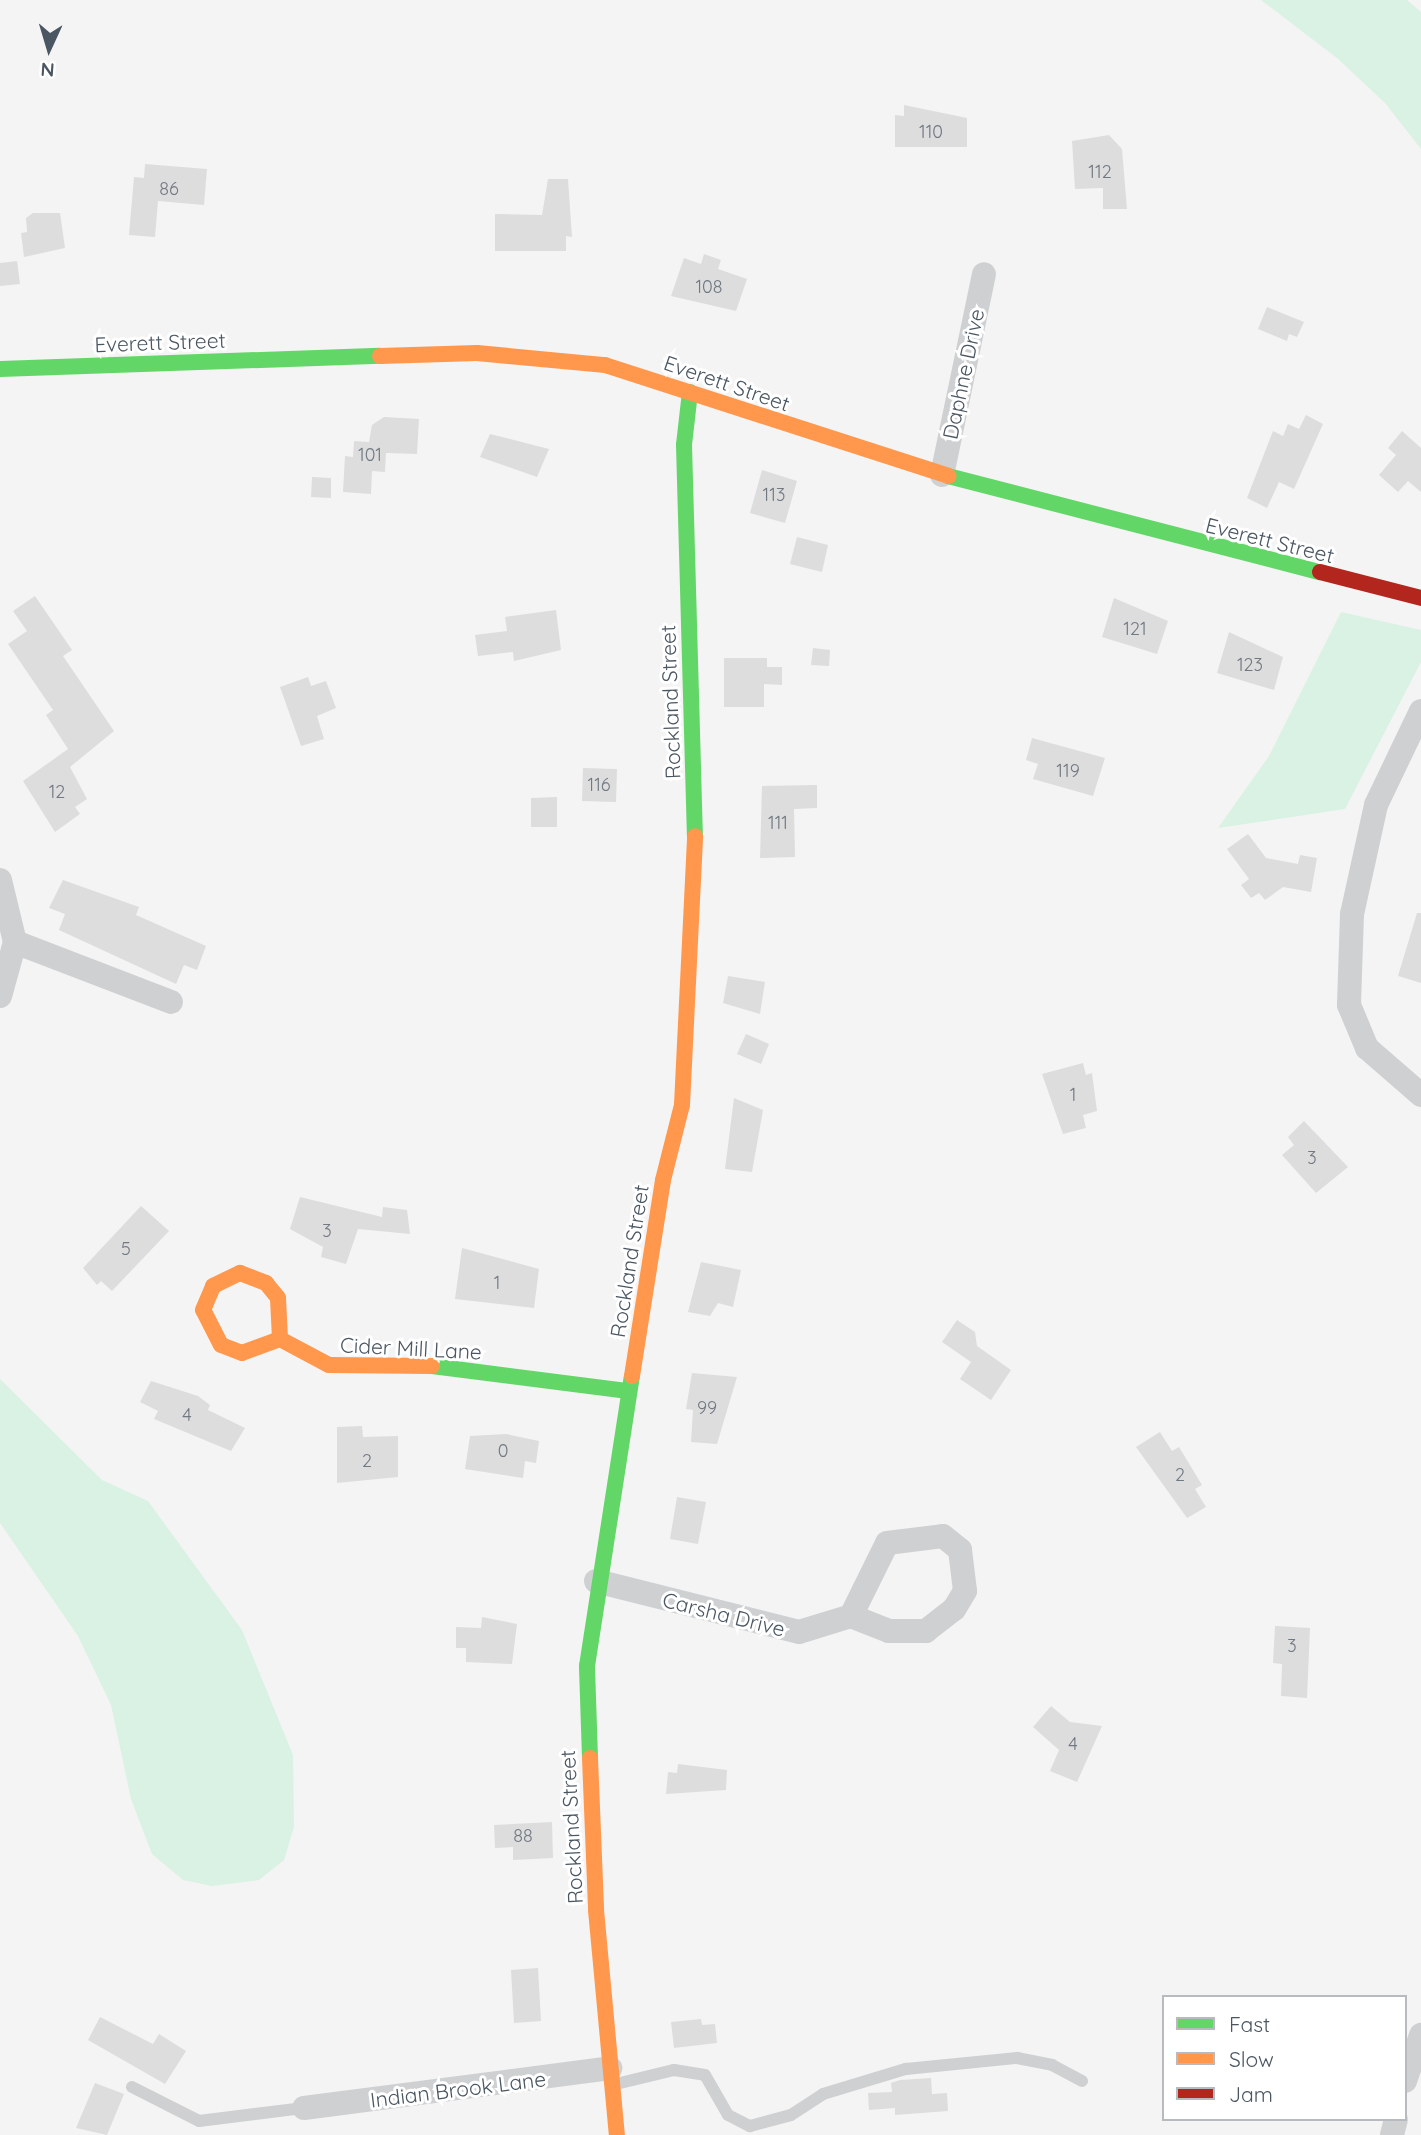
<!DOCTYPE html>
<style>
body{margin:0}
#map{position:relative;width:1421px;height:2135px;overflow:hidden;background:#f4f4f4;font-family:Quicksand,sans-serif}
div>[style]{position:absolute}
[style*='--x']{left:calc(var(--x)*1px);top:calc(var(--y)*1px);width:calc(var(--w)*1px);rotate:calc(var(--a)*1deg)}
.green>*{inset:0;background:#d9f2e3}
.building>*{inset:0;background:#ddddde}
.lane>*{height:12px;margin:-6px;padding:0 6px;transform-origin:6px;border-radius:6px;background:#ced0d2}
.street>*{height:24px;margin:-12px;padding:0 12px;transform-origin:12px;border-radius:12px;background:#ced0d2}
.fast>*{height:16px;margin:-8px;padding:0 8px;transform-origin:8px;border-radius:8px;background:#63d668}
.slow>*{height:16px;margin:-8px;padding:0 8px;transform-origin:8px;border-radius:8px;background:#ff974d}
.jam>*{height:16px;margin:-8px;padding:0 8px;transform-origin:8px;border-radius:8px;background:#b3261e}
span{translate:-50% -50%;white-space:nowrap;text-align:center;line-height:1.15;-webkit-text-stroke:6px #fff;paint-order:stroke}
.number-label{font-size:18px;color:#707881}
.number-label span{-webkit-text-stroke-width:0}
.street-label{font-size:21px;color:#4a5661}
.legend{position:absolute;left:1162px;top:1995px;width:245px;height:126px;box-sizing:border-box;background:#fff;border:2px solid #b7bbc0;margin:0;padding:9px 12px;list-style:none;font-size:21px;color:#4a5661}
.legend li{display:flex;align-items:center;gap:14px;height:35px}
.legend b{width:35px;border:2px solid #b7bbc0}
.north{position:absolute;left:14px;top:14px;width:70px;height:70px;-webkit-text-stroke:5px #fff;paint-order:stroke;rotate:184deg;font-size:19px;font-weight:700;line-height:28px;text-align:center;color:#4a5661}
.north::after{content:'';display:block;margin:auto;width:24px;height:32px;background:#4a5661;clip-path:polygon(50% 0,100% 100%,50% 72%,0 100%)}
</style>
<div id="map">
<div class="green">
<div style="clip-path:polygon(1261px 0,1407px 0,1421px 12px,1421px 149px,1385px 103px,1337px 58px)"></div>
<div style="clip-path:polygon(1341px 612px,1421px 630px,1421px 662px,1345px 809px,1218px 828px,1269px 756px)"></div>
<div style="clip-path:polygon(0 1379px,102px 1480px,148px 1501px,242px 1630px,293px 1755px,294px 1827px,284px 1860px,259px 1880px,212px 1886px,183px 1880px,152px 1854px,131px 1799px,111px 1705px,78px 1636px,0 1523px)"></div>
</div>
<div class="building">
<div style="clip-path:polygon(904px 105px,967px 118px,967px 147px,895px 147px,895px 115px,904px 116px)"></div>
<div style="clip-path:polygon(1109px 135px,1122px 149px,1127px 209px,1103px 209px,1103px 188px,1075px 189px,1072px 141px)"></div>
<div style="clip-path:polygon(145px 164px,207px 169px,204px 205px,158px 201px,155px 237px,129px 235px,134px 177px,144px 178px)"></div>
<div style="clip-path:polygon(548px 179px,568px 179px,572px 237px,566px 236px,566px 251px,495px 251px,495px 214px,542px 215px)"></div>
<div style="clip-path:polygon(33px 213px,60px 213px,65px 248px,24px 257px,21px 233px,27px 232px,26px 218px)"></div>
<div style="clip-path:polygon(704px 254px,721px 260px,718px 269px,747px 279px,736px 311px,671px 296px,684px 258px,701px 264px)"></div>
<div style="clip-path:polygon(17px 261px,20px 284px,0 286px,0 263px)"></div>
<div style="clip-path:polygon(1267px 307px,1304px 322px,1297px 337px,1289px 334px,1287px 341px,1258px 329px)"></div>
<div style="clip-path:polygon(1306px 415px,1323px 424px,1294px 489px,1279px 482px,1267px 508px,1247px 498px,1273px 431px,1283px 436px,1288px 424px,1299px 429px)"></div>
<div style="clip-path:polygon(384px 417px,419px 419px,417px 454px,386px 453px,385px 472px,372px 471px,371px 494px,343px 492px,345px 456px,353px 457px,354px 441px,369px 442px,372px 425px)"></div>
<div style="clip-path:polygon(1402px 431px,1421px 448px,1421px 492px,1408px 481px,1398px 492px,1379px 475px,1396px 455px,1388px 448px)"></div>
<div style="clip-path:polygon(490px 434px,549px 449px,537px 477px,480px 457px)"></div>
<div style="clip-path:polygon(762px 470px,797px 481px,785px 523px,750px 513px)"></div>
<div style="clip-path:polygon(312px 477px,331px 478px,331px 498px,311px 497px)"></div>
<div style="clip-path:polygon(797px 537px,828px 545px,822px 572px,790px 564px)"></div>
<div style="clip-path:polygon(35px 596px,72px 650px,63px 656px,114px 731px,70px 767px,87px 799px,75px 807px,80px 814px,55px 832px,23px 781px,68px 749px,46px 715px,53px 710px,8px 644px,27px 631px,13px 611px)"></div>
<div style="clip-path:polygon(1114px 598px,1168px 621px,1157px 654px,1102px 637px)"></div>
<div style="clip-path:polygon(556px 610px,561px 650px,514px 661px,513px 652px,478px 656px,475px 635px,507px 631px,505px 617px)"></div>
<div style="clip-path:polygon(1229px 632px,1283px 657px,1274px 690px,1217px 673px)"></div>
<div style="clip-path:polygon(813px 648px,830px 650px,829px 666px,811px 665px)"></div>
<div style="clip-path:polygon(724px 658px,767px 658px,767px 667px,782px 667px,782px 685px,764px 684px,764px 707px,724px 707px)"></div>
<div style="clip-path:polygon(308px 677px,311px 686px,326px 681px,336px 708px,317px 716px,324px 739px,301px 746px,280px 687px)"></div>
<div style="clip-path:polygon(1032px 738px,1105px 758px,1093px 796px,1033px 779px,1038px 764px,1026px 760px)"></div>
<div style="clip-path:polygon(583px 768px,617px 769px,616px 802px,582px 801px)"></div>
<div style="clip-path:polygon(817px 785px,817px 808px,794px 809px,795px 857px,760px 858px,762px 786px)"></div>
<div style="clip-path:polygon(557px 797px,557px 827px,531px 827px,531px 798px)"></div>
<div style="clip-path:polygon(1248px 834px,1266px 858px,1298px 864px,1300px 855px,1317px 858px,1311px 892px,1283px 887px,1265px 900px,1259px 893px,1251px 898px,1241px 885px,1249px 879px,1227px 849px)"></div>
<div style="clip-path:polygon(63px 880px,139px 907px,136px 915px,206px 946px,197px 970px,184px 965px,176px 984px,59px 930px,65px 914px,49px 908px)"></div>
<div style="clip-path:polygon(1417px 913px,1421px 913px,1421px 983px,1398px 976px)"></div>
<div style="clip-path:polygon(728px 976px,765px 982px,760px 1014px,723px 1003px)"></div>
<div style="clip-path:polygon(746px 1034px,769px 1044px,761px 1064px,737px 1054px)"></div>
<div style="clip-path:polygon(1083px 1063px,1086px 1075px,1092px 1073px,1097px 1111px,1083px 1115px,1086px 1128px,1063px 1134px,1042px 1074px)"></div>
<div style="clip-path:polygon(734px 1098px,763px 1110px,752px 1172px,725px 1169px)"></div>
<div style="clip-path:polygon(1304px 1121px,1348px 1167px,1316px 1193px,1282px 1155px,1294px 1145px,1288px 1137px)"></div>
<div style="clip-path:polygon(300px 1197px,382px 1217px,383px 1207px,407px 1210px,410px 1234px,358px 1229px,346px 1264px,321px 1257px,323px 1247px,290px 1229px)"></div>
<div style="clip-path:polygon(141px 1206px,169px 1231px,112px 1291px,101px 1281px,97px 1285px,83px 1268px)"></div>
<div style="clip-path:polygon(462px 1248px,539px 1269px,534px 1308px,455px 1299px)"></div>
<div style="clip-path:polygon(701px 1262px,741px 1270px,733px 1307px,718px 1303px,710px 1316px,688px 1312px)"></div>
<div style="clip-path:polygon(957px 1320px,975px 1332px,977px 1346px,1011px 1370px,991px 1400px,960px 1379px,971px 1362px,942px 1342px)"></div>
<div style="clip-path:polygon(692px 1373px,737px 1377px,717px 1444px,691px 1442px,693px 1410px,686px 1409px)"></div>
<div style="clip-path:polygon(151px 1381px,198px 1396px,210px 1405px,208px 1410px,245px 1428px,231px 1451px,154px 1419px,158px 1411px,140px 1402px)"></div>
<div style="clip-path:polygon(362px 1426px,363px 1437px,398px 1436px,398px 1477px,337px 1483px,337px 1427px)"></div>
<div style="clip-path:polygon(1160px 1432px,1172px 1451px,1179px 1447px,1202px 1485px,1195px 1489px,1206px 1507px,1187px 1518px,1136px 1447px)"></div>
<div style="clip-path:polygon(506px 1434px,539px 1441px,536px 1463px,525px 1461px,523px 1478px,465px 1469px,470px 1436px)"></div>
<div style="clip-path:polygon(677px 1497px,706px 1502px,698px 1544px,670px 1539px)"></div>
<div style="clip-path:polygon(482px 1617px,517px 1624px,512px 1664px,466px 1662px,466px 1648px,456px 1648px,456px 1627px,481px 1628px)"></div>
<div style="clip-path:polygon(1275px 1626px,1310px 1628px,1307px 1698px,1281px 1696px,1282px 1664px,1273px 1663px)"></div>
<div style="clip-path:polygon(1051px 1706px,1070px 1722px,1102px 1726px,1077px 1782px,1050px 1771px,1059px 1750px,1033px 1727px)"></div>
<div style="clip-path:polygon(678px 1764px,727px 1770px,726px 1790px,666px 1794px,668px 1772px,677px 1773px)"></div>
<div style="clip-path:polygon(552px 1822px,553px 1858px,513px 1860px,513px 1847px,495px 1848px,494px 1825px)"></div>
<div style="clip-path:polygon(538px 1968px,541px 2021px,514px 2023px,511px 1970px)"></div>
<div style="clip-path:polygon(100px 2017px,153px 2044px,159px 2034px,186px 2051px,165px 2084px,88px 2040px)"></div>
<div style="clip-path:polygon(701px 2019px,702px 2025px,715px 2024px,717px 2043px,674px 2048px,671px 2022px)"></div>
<div style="clip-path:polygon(931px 2078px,932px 2094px,947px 2093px,948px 2111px,895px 2115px,895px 2108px,869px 2110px,868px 2093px,892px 2092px,891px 2083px,900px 2080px)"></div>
<div style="clip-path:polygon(95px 2083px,124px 2094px,107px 2135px,76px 2128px)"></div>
</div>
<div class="lane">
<div style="--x:616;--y:2084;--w:60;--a:-13.6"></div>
<div style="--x:674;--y:2070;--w:31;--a:9"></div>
<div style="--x:705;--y:2075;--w:46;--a:60.1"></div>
<div style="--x:728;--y:2115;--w:25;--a:27"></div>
<div style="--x:750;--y:2126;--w:42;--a:-15"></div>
<div style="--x:791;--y:2115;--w:38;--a:-33"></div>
<div style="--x:823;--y:2094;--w:87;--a:-16.8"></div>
<div style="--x:906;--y:2069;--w:112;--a:-5.7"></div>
<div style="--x:1017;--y:2058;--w:36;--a:11"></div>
<div style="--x:1052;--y:2065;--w:34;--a:28"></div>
<div style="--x:132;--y:2087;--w:75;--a:26.9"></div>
<div style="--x:199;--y:2121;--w:106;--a:-7.1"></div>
</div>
<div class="street">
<div style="--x:942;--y:475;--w:205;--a:-78.2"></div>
<div style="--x:1421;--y:711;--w:104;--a:115.6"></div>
<div style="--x:1376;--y:805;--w:112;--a:102.4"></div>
<div style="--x:1352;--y:914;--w:91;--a:91.9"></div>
<div style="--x:1349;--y:1005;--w:47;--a:67.3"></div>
<div style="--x:1367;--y:1048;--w:72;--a:41"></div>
<div style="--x:0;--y:880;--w:64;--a:76.4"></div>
<div style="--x:15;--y:942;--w:56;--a:105.5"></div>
<div style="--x:15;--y:942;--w:167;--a:21"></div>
<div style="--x:596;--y:1581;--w:209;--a:14.1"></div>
<div style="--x:799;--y:1632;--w:54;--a:-17.1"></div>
<div style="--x:851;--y:1616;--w:81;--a:-63.7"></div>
<div style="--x:887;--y:1543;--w:56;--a:-7.1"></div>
<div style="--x:943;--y:1536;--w:22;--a:39"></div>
<div style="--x:960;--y:1550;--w:41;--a:83"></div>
<div style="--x:965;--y:1591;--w:21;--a:121"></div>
<div style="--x:954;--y:1609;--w:36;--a:142"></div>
<div style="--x:926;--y:1631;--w:37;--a:180"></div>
<div style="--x:889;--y:1631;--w:41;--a:-158.5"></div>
<div style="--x:1405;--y:2081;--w:49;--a:-70.8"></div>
<div style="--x:304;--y:2108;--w:309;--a:-7.4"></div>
<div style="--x:1392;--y:2135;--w:16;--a:-76"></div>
</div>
<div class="fast">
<div style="--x:0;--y:369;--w:380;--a:-2"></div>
<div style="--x:690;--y:392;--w:53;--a:96.5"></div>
<div style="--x:684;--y:445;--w:391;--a:88.4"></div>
<div style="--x:948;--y:476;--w:384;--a:14.5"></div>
<div style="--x:432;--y:1366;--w:198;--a:7.3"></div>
<div style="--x:590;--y:1758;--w:92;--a:-91.9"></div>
<div style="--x:587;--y:1666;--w:293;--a:-81.2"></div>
</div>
<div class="slow">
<div style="--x:380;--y:356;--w:97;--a:-1.8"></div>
<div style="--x:477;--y:353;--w:129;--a:5.4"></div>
<div style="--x:605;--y:365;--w:361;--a:17.9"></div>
<div style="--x:280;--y:1339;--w:40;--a:159.8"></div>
<div style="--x:242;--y:1353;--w:22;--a:-159"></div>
<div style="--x:221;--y:1345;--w:39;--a:-117"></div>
<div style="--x:203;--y:1310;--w:26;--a:-67"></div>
<div style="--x:213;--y:1286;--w:30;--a:-26"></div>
<div style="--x:240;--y:1273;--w:28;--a:21"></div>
<div style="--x:266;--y:1283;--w:19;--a:51"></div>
<div style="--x:278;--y:1298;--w:41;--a:87.2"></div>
<div style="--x:280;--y:1339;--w:55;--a:28"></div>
<div style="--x:329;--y:1365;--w:103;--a:0.6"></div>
<div style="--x:632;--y:1376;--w:198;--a:-81"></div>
<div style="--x:663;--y:1180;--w:77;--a:-75.8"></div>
<div style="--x:682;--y:1105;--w:269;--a:-87.2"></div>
<div style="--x:590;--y:1758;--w:152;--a:87.7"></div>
<div style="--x:596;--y:1910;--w:226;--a:84.7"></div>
</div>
<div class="jam">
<div style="--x:1320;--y:572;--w:104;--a:14.4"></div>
</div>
<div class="number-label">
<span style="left:931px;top:132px">110</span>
<span style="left:1100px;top:172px">112</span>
<span style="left:169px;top:189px">86</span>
<span style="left:709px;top:287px">108</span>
<span style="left:370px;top:455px">101</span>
<span style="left:774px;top:495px">113</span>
<span style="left:1135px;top:629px">121</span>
<span style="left:1250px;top:665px">123</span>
<span style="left:1068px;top:771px">119</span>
<span style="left:599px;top:785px">116</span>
<span style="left:57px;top:792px">12</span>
<span style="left:778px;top:823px">111</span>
<span style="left:1073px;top:1095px">1</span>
<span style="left:1312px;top:1158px">3</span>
<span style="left:327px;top:1231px">3</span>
<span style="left:126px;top:1249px">5</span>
<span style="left:497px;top:1283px">1</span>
<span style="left:707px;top:1408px">99</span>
<span style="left:187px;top:1415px">4</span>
<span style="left:503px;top:1451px">0</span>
<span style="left:367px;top:1461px">2</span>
<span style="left:1180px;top:1475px">2</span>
<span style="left:1292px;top:1646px">3</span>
<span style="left:1073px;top:1744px">4</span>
<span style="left:523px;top:1836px">88</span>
</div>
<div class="street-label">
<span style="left:160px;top:342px;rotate:-2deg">Everett Street</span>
<span style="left:963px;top:374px;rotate:-78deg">Daphne Drive</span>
<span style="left:727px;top:383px;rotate:19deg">Everett Street</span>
<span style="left:1270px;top:540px;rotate:14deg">Everett Street</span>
<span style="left:670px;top:702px;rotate:-92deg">Rockland Street</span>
<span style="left:629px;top:1261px;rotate:-81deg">Rockland Street</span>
<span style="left:411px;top:1348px;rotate:3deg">Cider Mill Lane</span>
<span style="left:724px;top:1614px;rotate:14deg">Carsha Drive</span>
<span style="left:571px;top:1827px;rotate:-93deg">Rockland Street</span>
<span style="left:458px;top:2089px;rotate:-7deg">Indian Brook Lane</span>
</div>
<ul class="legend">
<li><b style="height:9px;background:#63d668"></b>Fast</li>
<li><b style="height:9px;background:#ff974d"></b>Slow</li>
<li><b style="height:9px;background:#b3261e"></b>Jam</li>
</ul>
<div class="north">N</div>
</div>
